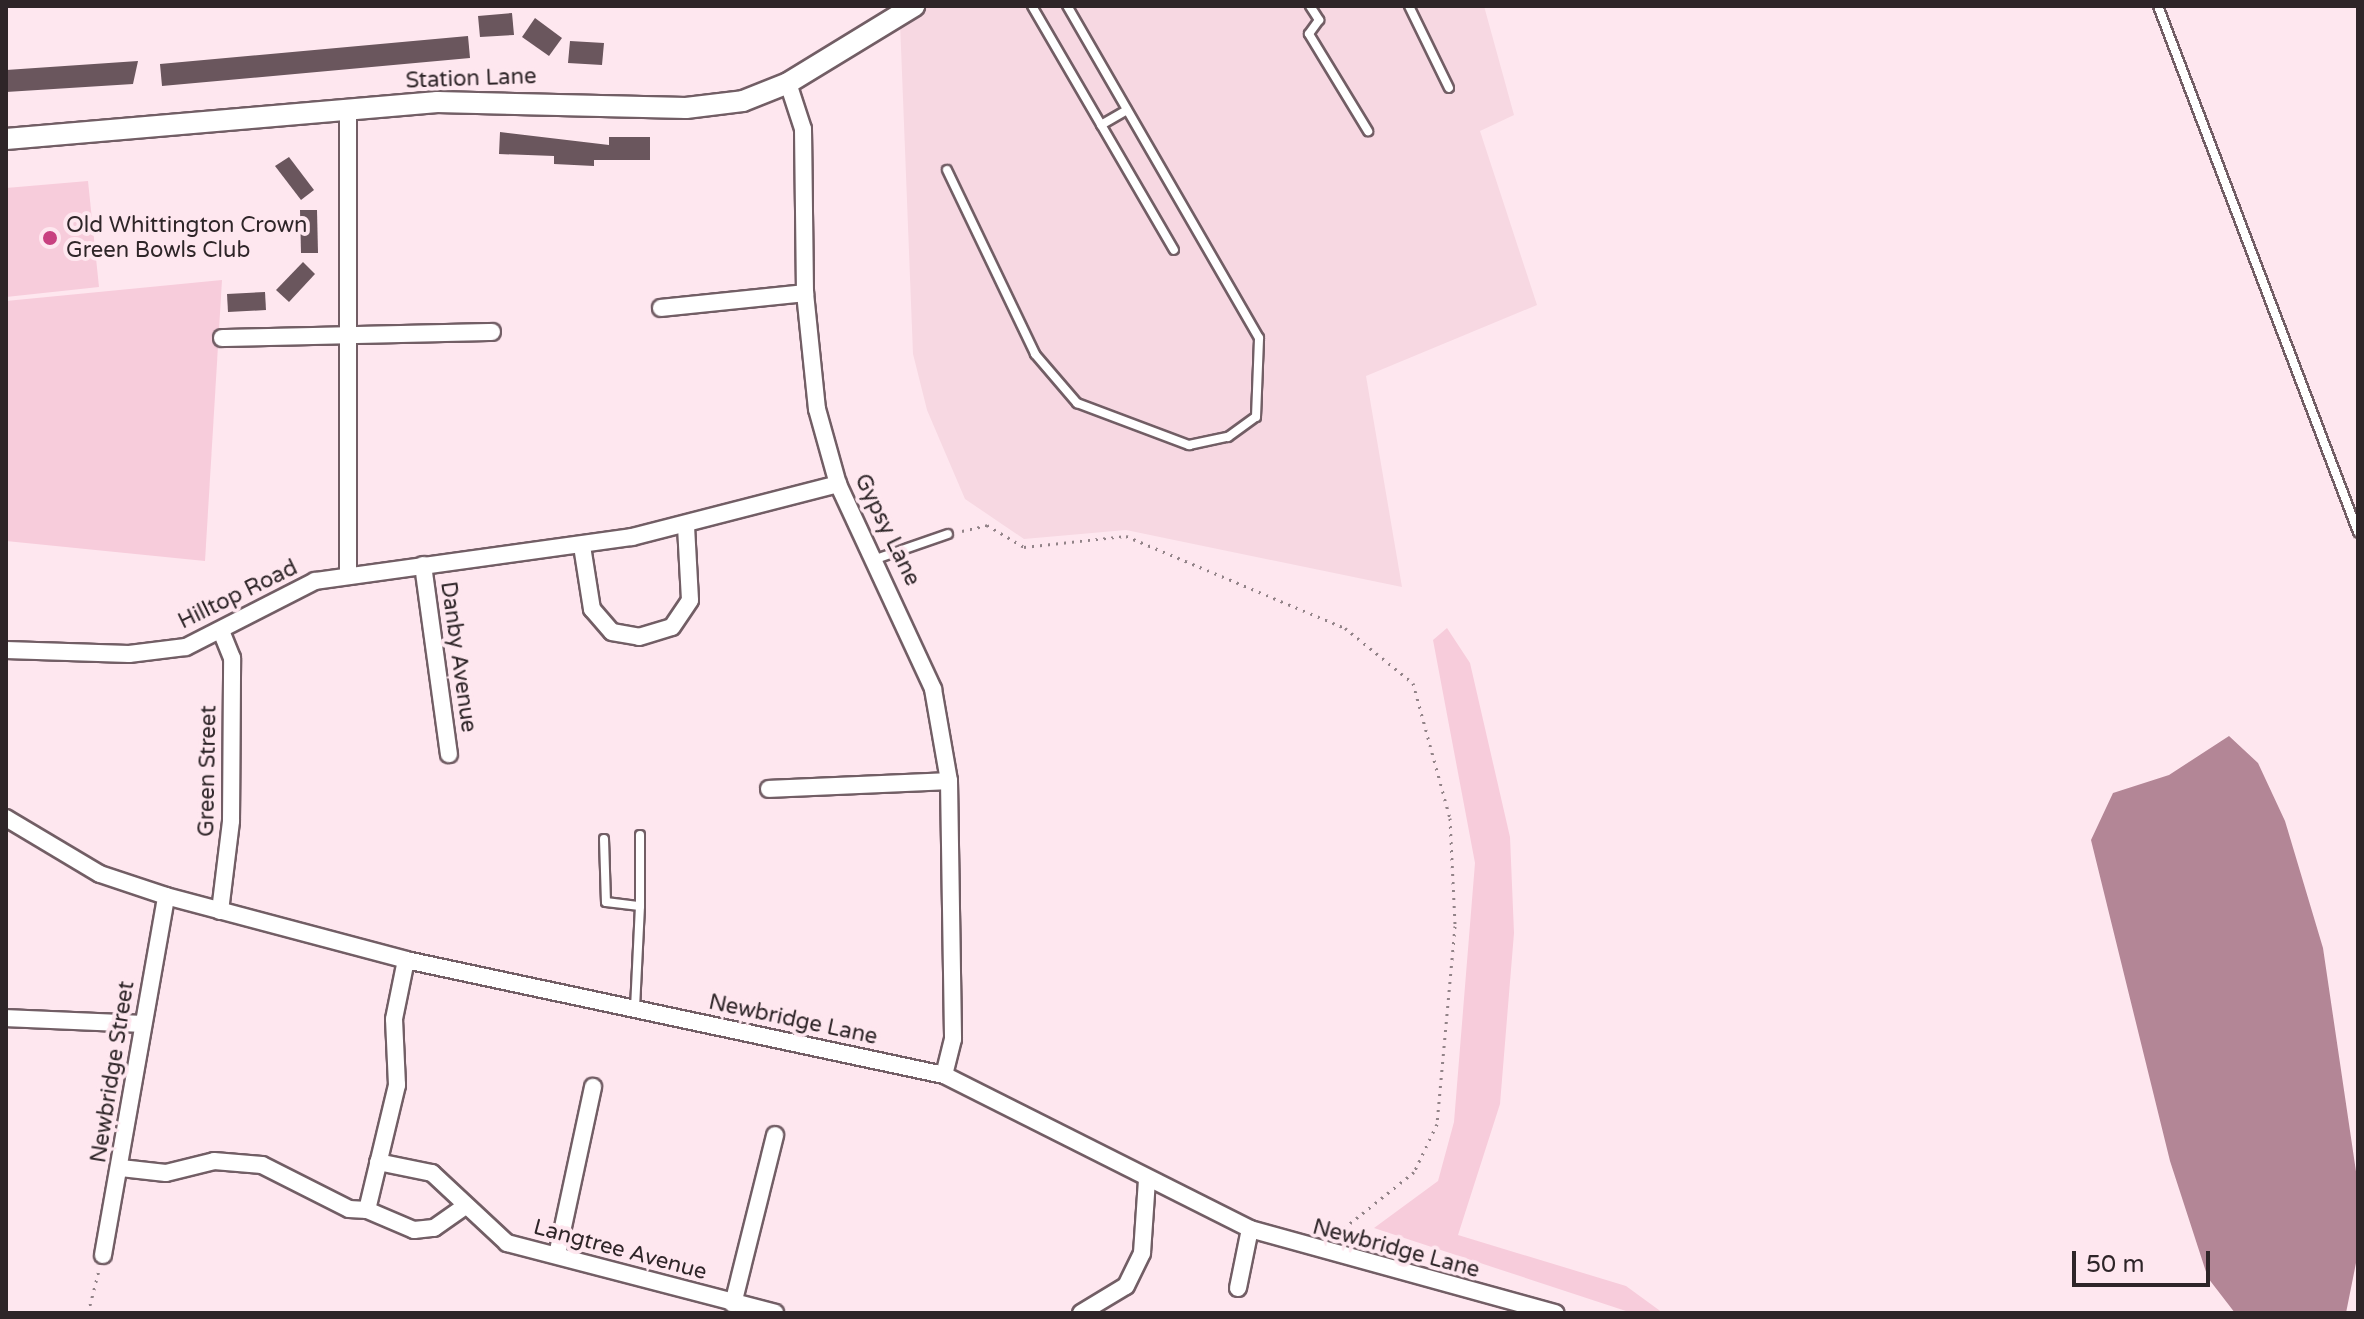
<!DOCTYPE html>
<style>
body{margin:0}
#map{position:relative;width:2364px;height:1319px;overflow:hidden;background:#fee7ef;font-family:"Varela Round",sans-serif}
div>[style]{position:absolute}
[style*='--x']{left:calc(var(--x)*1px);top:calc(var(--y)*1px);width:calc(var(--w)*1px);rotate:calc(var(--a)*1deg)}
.built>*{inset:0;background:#f7d8e2}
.green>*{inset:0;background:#f7ccdb}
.water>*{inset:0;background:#b38696}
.building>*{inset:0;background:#6a565d}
.path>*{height:3px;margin-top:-1.5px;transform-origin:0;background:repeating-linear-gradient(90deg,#928388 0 2px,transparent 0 8px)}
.roads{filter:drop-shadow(2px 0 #725e65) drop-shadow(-2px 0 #725e65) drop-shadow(0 2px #725e65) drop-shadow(0 -2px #725e65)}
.service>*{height:8px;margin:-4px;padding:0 4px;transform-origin:4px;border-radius:4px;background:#fff}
.minor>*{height:16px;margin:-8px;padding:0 8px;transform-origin:8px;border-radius:8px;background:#fff}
.tertiary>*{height:20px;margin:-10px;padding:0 10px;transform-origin:10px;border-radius:10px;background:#fff}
.dots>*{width:22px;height:22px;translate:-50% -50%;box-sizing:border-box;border:4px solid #fee7ef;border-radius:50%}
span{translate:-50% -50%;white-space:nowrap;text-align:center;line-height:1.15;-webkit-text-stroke:8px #fee7ef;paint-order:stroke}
.street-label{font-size:22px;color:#2e2528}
.poi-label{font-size:22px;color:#2e2528}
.left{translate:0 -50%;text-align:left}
.frame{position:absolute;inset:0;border:8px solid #2e2528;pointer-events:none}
.scale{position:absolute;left:2072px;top:1251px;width:138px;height:36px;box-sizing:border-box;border:4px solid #2e2528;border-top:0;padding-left:10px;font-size:24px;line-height:28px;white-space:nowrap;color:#2e2528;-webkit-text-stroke:6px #fee7ef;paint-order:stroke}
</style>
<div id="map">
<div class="built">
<div style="clip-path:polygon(927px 6px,1484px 6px,1514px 115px,1480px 131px,1537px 305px,1366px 376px,1402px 587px,1126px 530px,1024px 539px,965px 499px,927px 410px,913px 354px,900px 22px)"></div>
</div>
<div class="green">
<div style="clip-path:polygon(88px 181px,99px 287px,6px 297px,6px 188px)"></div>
<div style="clip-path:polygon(222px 280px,205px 561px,6px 541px,6px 301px)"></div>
<div style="clip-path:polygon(1447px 628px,1470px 663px,1510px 837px,1514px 933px,1500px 1104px,1458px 1235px,1626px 1286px,1663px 1313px,1632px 1313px,1374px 1228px,1438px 1181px,1454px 1122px,1475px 863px,1433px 640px)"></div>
</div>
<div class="water">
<div style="clip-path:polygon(2229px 736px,2258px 763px,2285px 821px,2323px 948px,2358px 1185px,2358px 1253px,2346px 1313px,2235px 1313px,2208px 1278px,2170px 1161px,2091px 840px,2113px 793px,2169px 775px)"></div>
</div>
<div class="building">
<div style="clip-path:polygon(512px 13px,514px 35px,480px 37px,478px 16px)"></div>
<div style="clip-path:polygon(535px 18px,562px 38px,549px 56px,522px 37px)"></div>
<div style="clip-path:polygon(468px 36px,470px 58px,162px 86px,160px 64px)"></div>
<div style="clip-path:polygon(570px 41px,604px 43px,602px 65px,568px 63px)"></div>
<div style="clip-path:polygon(138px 61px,133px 84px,6px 92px,6px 70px)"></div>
<div style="clip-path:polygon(500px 132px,609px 145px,609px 137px,650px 137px,650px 160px,594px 160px,594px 166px,554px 164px,554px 156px,499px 154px)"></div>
<div style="clip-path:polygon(289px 157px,314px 190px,301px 200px,275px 166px)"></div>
<div style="clip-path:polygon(300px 210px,317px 210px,318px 253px,301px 253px)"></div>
<div style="clip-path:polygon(303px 262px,315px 274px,289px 302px,276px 290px)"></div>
<div style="clip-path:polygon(265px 292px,266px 310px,228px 312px,227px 294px)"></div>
</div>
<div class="path">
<div style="--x:962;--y:531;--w:26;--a:-13"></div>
<div style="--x:987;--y:525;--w:43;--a:30.7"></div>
<div style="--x:1024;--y:547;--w:103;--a:-6.2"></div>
<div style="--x:1126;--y:536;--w:238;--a:22.8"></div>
<div style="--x:1345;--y:628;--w:87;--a:39"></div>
<div style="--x:1413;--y:683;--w:140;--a:74.7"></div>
<div style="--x:1450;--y:818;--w:108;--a:87.3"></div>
<div style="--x:1455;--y:926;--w:199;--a:95.2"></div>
<div style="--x:1437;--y:1124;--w:53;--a:115.6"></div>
<div style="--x:1414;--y:1172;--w:102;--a:141.3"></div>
<div style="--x:88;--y:1313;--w:44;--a:-75.7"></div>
</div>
<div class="roads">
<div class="service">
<div style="--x:1032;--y:6;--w:282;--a:59.8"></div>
<div style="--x:1310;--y:6;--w:17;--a:57"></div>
<div style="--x:1319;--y:20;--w:17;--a:126"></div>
<div style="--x:1309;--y:34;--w:114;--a:58.7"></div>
<div style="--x:1409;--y:6;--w:91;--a:64"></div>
<div style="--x:2158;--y:6;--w:563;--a:69.18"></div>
<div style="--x:1101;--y:125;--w:30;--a:-30"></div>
<div style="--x:947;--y:170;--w:204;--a:64.4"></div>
<div style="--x:1035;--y:354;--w:65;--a:49.4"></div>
<div style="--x:1077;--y:403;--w:120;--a:20.6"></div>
<div style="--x:1189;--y:445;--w:40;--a:-12"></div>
<div style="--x:1228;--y:437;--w:34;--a:-36"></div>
<div style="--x:1256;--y:417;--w:79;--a:-87.8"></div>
<div style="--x:1259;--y:338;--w:384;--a:-120"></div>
<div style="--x:876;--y:559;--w:76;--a:-19.1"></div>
<div style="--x:640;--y:835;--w:71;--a:90"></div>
<div style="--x:604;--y:839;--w:63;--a:88.2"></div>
<div style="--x:606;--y:902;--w:34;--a:7"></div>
<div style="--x:640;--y:906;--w:103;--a:92.8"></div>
</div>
<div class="minor">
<div style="--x:788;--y:83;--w:48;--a:71.9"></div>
<div style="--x:803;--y:129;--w:164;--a:89.3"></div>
<div style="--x:805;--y:293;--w:117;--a:84.1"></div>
<div style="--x:817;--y:409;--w:78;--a:74.4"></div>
<div style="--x:838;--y:484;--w:226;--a:65.1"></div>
<div style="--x:933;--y:689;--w:93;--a:80.1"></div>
<div style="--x:949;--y:781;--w:258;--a:89.1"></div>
<div style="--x:953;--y:1039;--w:37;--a:104"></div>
<div style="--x:348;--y:110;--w:466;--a:90"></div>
<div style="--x:661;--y:308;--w:145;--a:-5.9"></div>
<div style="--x:222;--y:338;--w:270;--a:-1.3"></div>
<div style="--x:582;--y:546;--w:64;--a:81"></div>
<div style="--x:592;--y:609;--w:30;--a:49"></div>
<div style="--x:612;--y:632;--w:27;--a:10"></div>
<div style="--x:639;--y:637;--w:34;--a:-17"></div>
<div style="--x:672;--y:627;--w:32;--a:-56"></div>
<div style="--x:690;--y:600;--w:74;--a:-93.1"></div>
<div style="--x:423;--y:565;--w:191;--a:82.2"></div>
<div style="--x:6;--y:650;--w:123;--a:1.9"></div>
<div style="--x:129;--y:654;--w:57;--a:-7"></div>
<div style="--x:186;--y:647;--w:145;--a:-27.1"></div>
<div style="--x:315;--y:581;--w:320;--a:-7.9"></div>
<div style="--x:632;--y:537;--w:213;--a:-14.4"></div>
<div style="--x:769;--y:789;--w:180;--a:-2.5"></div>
<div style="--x:6;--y:818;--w:109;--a:30.8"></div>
<div style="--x:100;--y:874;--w:70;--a:18.4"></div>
<div style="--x:166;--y:896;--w:248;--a:14.9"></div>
<div style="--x:406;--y:960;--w:550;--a:12.07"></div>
<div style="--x:944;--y:1075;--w:343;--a:26.7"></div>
<div style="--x:1250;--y:1229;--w:317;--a:15.4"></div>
<div style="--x:220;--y:911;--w:91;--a:-83"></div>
<div style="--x:231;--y:821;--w:163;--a:-89.6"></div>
<div style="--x:232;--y:658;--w:27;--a:-112"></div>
<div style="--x:6;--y:1018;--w:136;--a:2.5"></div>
<div style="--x:378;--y:1162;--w:55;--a:11.5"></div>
<div style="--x:432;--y:1173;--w:103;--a:43"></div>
<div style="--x:507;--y:1243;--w:277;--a:14.6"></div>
<div style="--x:121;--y:1168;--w:45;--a:6.3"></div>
<div style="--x:166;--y:1173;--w:49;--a:-14"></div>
<div style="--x:214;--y:1161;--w:48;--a:4.8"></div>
<div style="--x:262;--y:1165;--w:97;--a:26.8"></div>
<div style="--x:349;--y:1209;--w:18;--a:3"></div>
<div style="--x:367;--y:1210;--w:129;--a:-76.5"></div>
<div style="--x:397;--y:1085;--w:66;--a:-92.6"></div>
<div style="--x:394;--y:1019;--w:60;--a:-78.5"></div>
<div style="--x:367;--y:1210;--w:51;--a:23.1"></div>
<div style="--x:414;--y:1230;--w:20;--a:-6"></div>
<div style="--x:434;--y:1228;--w:37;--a:-35"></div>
<div style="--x:103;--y:1255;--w:364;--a:-80"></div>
<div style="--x:557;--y:1255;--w:172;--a:-77.9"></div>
<div style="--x:1238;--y:1288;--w:60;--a:-78.5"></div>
<div style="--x:733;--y:1304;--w:174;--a:-76"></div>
<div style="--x:1081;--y:1313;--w:52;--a:-31"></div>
<div style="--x:1126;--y:1286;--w:37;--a:-64"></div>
<div style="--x:1142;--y:1253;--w:74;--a:-86.1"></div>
</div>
<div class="tertiary">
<div style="--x:6;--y:139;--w:433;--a:-4.9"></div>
<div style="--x:437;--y:102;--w:249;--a:1.4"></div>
<div style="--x:686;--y:108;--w:57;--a:-7"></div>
<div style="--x:743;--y:101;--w:48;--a:-21.8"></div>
<div style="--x:788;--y:83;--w:148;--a:-31.4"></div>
</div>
</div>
<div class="dots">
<div style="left:50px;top:238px;background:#c84180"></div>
</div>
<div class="street-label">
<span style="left:471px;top:79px;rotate:-2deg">Station Lane</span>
<span style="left:887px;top:530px;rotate:64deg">Gypsy Lane</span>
<span style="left:238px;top:595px;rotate:-26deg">Hilltop Road</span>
<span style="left:458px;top:657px;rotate:82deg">Danby Avenue</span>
<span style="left:208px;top:771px;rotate:-89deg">Green Street</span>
<span style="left:793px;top:1020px;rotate:12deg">Newbridge Lane</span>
<span style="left:113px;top:1072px;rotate:-81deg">Newbridge Street</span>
<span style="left:1396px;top:1249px;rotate:15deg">Newbridge Lane</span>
<span style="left:620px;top:1250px;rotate:15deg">Langtree Avenue</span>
</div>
<div class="poi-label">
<span class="left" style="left:66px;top:238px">Old Whittington Crown<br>Green Bowls Club</span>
</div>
<div class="frame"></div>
<div class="scale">50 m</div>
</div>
